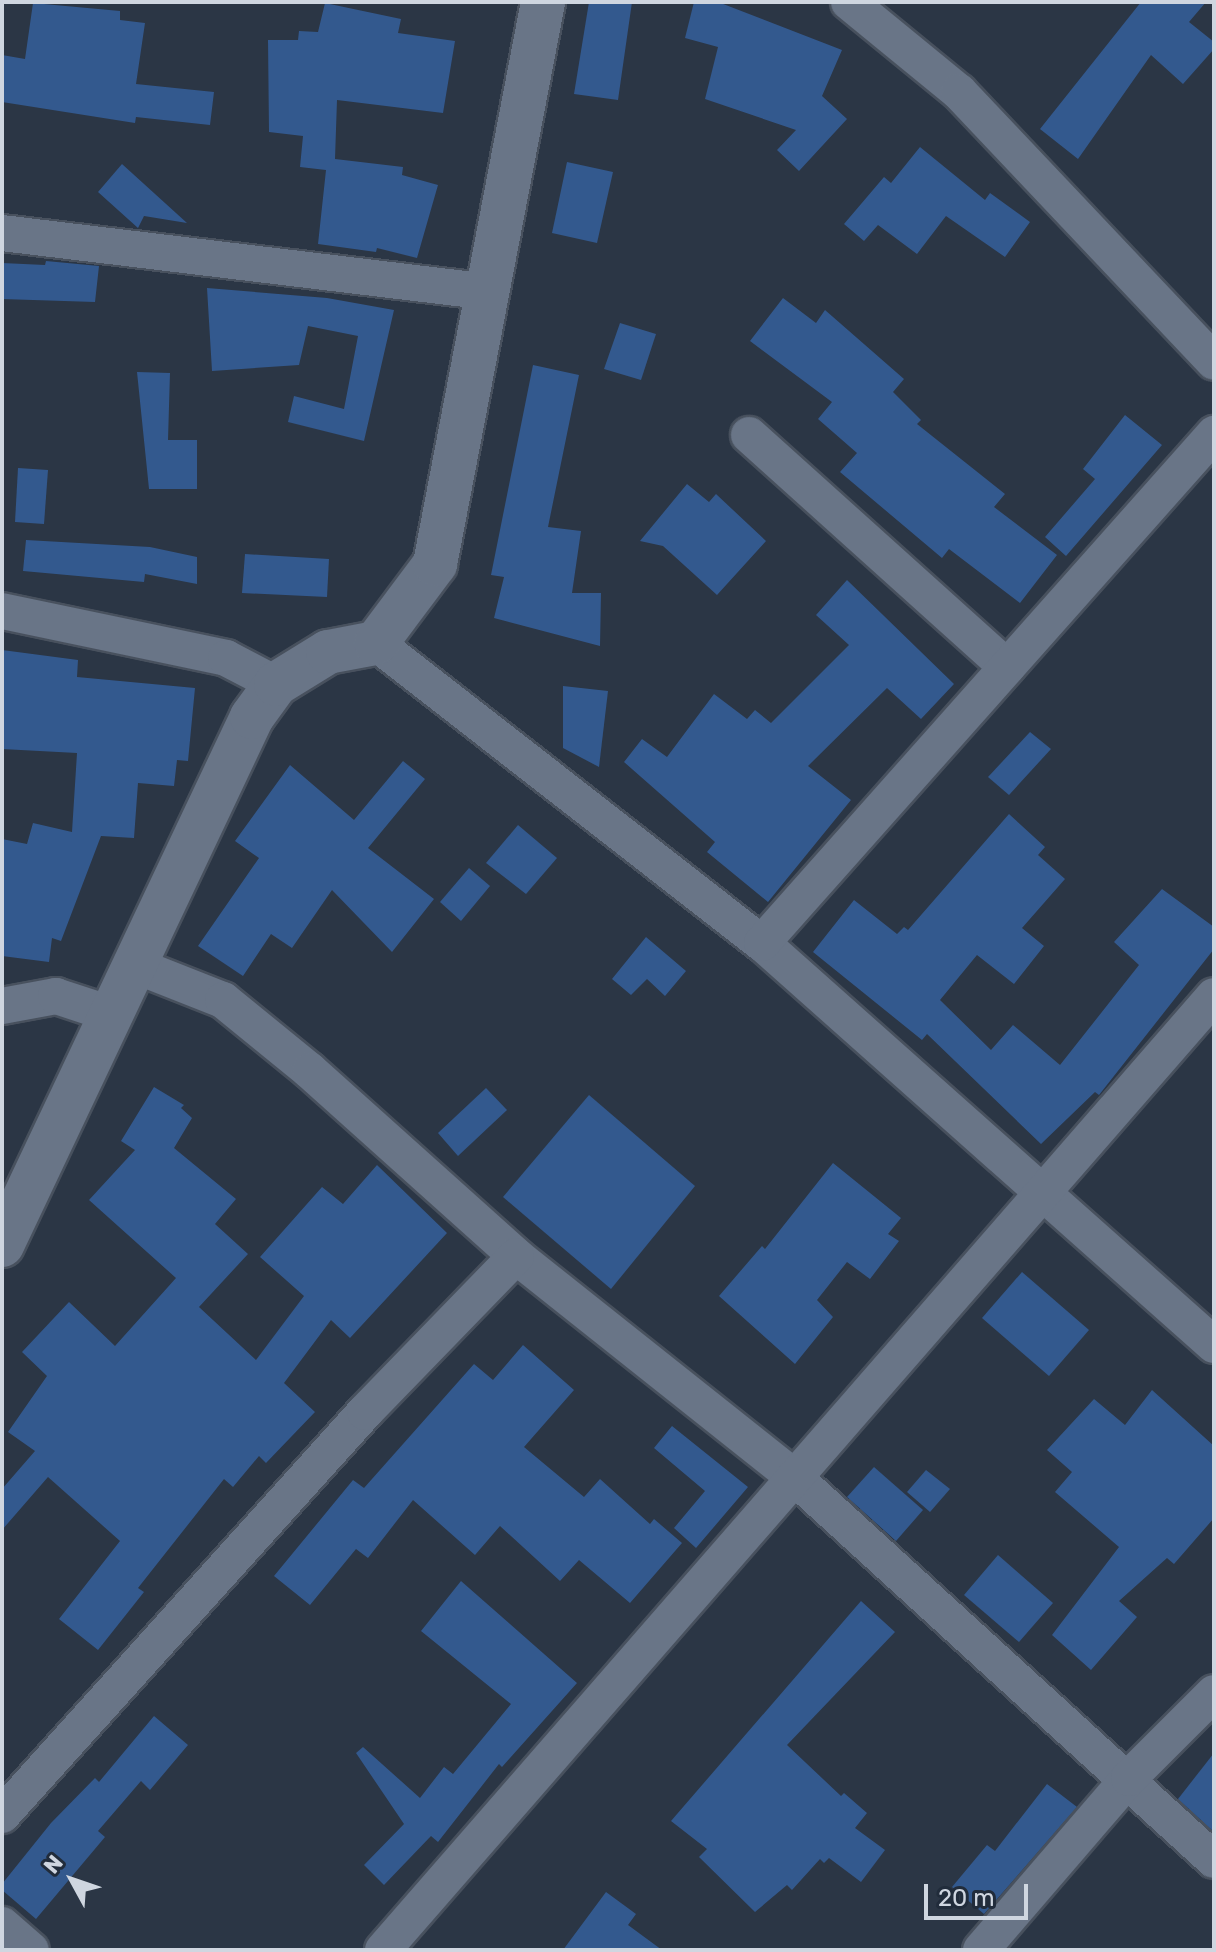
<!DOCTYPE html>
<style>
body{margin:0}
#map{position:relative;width:1216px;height:1952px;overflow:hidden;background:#2b3645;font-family:Rubik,sans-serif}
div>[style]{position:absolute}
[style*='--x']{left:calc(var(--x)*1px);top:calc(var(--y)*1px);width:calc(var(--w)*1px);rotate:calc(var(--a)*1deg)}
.building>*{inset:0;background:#33598e}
.roads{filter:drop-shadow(2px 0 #48515e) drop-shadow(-2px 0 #48515e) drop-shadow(0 2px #48515e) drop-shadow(0 -2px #48515e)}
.minor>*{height:36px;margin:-18px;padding:0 18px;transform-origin:18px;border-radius:18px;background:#697587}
.tertiary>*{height:44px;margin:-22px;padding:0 22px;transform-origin:22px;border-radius:22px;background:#697587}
span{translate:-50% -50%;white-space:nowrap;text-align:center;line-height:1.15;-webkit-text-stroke:6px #212c3b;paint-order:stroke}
.frame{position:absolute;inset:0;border:4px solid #cfd6e0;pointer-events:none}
.north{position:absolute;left:32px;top:1840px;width:80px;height:80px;-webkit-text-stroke:6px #212c3b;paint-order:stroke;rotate:310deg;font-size:22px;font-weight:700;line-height:32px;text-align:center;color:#cfd6e0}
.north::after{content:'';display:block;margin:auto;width:28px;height:36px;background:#cfd6e0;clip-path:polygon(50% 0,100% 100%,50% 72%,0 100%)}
.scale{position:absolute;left:924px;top:1884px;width:104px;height:36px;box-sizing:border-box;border:4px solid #cfd6e0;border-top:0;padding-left:10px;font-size:24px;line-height:28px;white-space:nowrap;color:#cfd6e0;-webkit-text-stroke:6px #212c3b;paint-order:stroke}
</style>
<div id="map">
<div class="building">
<div style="clip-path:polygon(589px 2px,632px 2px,618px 100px,574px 94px)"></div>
<div style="clip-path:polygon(694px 2px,718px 2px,842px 50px,822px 96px,847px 119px,799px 171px,777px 150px,796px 130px,705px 99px,718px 47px,685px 38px)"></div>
<div style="clip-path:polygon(1141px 2px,1206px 2px,1189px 22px,1214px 42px,1214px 49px,1183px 84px,1151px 55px,1078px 159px,1040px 129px)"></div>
<div style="clip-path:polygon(33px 3px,120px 11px,120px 20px,145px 23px,136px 84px,214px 92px,210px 125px,136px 117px,135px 123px,2px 102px,2px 55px,25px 59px)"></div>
<div style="clip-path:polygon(325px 3px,401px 19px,398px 33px,455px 41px,443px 113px,337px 100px,335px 159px,403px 167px,402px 175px,438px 185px,417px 258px,377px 248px,376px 252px,318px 244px,326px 170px,300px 167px,303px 136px,269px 132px,268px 40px,298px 40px,299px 31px,318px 32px)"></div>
<div style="clip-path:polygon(920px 147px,985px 200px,990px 193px,1030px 222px,1005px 257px,946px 216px,917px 254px,878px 225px,864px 241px,844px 224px,884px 177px,891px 183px)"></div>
<div style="clip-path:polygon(567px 162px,613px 172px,597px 243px,552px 233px)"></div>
<div style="clip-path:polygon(122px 164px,187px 223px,144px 216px,138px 228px,98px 192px)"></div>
<div style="clip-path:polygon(46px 261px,99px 266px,95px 302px,2px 299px,2px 263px,45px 265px)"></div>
<div style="clip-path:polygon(207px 288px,327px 298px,394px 310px,364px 441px,288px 422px,294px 396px,344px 409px,358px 336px,308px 326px,299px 365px,212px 371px)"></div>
<div style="clip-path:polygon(783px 298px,816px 323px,825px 310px,904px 379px,893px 392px,921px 420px,917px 424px,1005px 494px,994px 507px,1057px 555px,1020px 603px,949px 549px,942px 558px,840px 472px,857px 453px,818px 419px,832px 402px,750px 341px)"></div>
<div style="clip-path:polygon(620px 323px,656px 334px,641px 380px,604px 369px)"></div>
<div style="clip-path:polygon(533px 365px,579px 375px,548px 527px,581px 531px,572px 593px,601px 593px,600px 646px,494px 618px,504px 577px,491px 575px)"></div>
<div style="clip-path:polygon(137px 372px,170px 373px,168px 440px,197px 440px,197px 489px,149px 489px)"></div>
<div style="clip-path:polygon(1125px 415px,1162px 445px,1066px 556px,1045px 537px,1095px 479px,1083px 469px)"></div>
<div style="clip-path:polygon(18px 468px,48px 470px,44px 524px,15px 522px)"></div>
<div style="clip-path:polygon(687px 484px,709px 502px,716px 494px,766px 541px,717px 595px,663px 546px,640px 541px)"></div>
<div style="clip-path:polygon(26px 540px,150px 547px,197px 557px,197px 584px,145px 574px,144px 582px,23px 571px)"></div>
<div style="clip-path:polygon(245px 554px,329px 559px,327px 597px,242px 593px)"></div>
<div style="clip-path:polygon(847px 580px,954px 684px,921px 719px,887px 688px,808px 766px,851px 800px,768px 902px,707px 852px,715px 842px,624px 762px,642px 739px,667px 757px,714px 694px,747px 719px,755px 710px,771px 723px,849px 645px,816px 615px)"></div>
<div style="clip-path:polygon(2px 650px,78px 660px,77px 677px,195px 688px,188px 761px,177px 760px,174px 786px,138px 783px,134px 838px,101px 836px,61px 941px,52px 938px,49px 962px,2px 956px,2px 839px,27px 844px,33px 823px,72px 832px,77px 753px,2px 749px)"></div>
<div style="clip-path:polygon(563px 686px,608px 691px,599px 767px,563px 748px)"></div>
<div style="clip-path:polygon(1030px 732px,1051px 749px,1009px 795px,988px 777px)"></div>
<div style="clip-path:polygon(403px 761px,425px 779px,368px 848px,434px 899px,392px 952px,332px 890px,292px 948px,271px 934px,243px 976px,198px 946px,259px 858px,235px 841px,290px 765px,354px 820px)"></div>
<div style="clip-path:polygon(1009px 814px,1045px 847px,1038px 855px,1065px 879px,1022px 928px,1044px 946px,1014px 984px,977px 955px,940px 1000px,991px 1050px,1013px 1025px,1060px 1065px,1139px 965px,1114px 942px,1162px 889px,1214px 927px,1214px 949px,1099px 1095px,1095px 1092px,1041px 1144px,927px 1034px,922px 1040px,813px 952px,854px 900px,897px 934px,904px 927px,908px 930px)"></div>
<div style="clip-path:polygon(518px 825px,557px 858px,526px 894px,486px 863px)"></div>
<div style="clip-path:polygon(469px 868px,490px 886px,461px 921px,440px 902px)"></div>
<div style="clip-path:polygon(646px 937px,686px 971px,665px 996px,647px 979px,631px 995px,612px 979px)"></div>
<div style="clip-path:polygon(154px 1087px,184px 1105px,181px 1108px,192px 1118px,174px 1148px,236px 1199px,215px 1224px,248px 1254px,199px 1307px,256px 1360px,304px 1296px,260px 1257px,322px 1187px,343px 1204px,377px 1165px,447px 1233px,350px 1338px,331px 1320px,284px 1383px,315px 1412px,266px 1463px,259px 1456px,233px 1487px,224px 1479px,138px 1588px,144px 1592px,98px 1650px,59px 1619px,120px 1541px,48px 1477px,2px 1530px,2px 1489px,35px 1451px,8px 1432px,47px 1376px,22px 1352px,69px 1302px,115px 1346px,176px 1278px,89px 1200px,135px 1150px,121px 1141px)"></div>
<div style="clip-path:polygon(486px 1088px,507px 1110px,458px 1156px,438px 1133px)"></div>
<div style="clip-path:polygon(589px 1095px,695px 1186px,611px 1289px,503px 1197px)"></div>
<div style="clip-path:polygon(833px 1163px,901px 1218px,888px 1234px,899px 1241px,870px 1279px,847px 1262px,817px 1300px,833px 1317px,795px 1364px,719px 1296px,762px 1246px,765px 1249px)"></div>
<div style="clip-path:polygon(1022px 1272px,1089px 1330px,1049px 1376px,982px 1318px)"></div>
<div style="clip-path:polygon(523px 1345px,574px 1390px,524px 1447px,584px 1497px,600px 1479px,650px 1524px,654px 1519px,682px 1543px,630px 1603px,579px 1560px,560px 1581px,500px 1526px,475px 1555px,413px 1500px,368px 1558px,356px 1549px,310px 1605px,274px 1576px,353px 1480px,364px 1488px,474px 1364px,493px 1380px)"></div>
<div style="clip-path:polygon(1152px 1390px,1214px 1446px,1214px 1518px,1174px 1564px,1167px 1558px,1119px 1601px,1137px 1617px,1091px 1670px,1052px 1635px,1119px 1547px,1055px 1492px,1072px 1472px,1047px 1450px,1094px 1399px,1125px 1425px)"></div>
<div style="clip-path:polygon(672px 1426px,748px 1487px,696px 1548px,674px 1528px,705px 1491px,654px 1448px)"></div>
<div style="clip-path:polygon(874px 1467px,923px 1510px,896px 1541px,847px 1497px)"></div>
<div style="clip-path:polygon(926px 1470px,950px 1489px,930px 1512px,907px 1492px)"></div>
<div style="clip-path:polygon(998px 1555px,1053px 1603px,1019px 1642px,964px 1595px)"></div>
<div style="clip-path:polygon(461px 1581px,577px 1683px,502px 1767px,499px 1764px,438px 1842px,431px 1836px,384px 1885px,364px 1865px,404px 1824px,356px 1753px,363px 1747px,420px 1798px,444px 1767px,453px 1774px,511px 1704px,421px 1631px)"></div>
<div style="clip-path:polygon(861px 1601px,895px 1632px,787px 1745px,841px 1796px,844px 1793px,867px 1813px,855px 1828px,885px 1850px,861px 1882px,829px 1858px,824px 1863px,820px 1859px,792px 1890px,787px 1885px,755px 1912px,699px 1857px,707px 1849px,671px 1821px)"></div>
<div style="clip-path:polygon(154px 1716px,188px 1745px,150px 1790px,141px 1781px,98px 1831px,105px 1837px,36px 1919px,2px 1890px,2px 1884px,51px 1823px,95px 1778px,99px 1782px)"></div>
<div style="clip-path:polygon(1214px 1753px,1214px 1832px,1178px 1799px)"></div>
<div style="clip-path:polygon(1047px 1784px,1077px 1807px,984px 1914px,952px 1887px,987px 1845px,995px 1851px)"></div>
<div style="clip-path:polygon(606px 1892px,636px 1914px,628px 1925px,662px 1950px,563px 1950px)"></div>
</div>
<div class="roads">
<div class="minor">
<div style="--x:849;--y:2;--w:142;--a:39.3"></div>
<div style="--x:959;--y:92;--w:371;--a:46.6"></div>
<div style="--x:2;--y:233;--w:489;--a:6.9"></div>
<div style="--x:749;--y:435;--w:347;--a:42"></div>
<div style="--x:2;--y:611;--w:229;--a:11.8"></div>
<div style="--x:226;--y:658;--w:56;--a:27.5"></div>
<div style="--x:376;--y:643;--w:489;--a:37.9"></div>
<div style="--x:762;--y:943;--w:605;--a:41.65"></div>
<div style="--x:762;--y:943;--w:681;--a:-48.39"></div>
<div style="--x:134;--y:965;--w:96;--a:21.5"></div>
<div style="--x:223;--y:1000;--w:112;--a:39.2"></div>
<div style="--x:310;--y:1071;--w:277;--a:41.9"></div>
<div style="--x:516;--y:1256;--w:355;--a:38.5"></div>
<div style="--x:794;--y:1477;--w:568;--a:42.36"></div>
<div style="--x:2;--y:1006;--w:55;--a:-10.5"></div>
<div style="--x:56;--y:996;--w:58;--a:18.1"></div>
<div style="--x:2;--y:1815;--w:542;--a:-47.99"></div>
<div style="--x:365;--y:1412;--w:217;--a:-45.9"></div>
<div style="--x:2;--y:1925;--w:38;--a:41"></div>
<div style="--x:383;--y:1950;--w:1265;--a:-48.94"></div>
<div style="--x:981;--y:1950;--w:227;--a:-49.3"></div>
<div style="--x:1129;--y:1778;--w:120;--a:-45"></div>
</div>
<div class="tertiary">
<div style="--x:2;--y:1245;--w:584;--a:-64.66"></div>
<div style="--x:252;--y:717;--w:41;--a:-54"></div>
<div style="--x:276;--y:684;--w:61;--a:-31.6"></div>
<div style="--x:328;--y:652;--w:49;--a:-10.6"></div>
<div style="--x:376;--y:643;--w:99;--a:-53.2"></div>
<div style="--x:435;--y:564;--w:572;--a:-79.12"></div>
</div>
</div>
<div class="frame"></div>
<div class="north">N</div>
<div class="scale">20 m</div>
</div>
